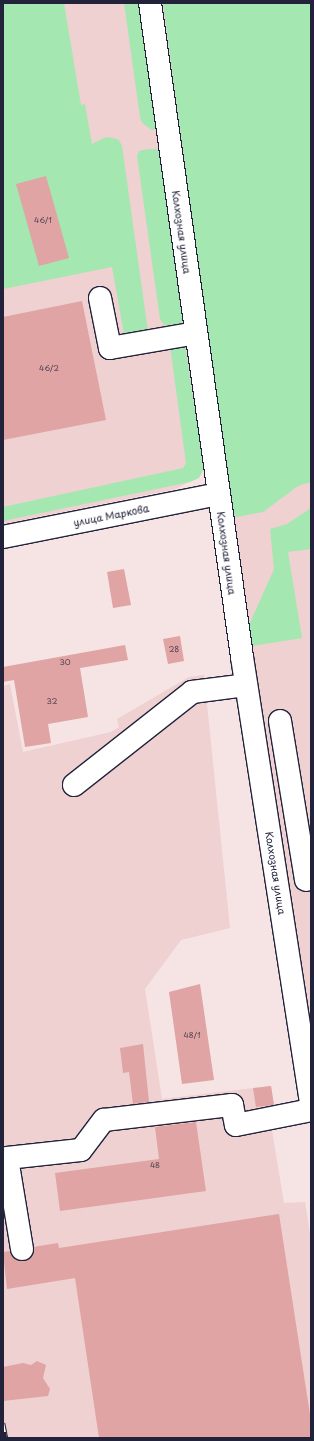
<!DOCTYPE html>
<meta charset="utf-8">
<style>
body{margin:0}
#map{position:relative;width:314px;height:1441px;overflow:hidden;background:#f5e4e3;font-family:"Playpen Sans",sans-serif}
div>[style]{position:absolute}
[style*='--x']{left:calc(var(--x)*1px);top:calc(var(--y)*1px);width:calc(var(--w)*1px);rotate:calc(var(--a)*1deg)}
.built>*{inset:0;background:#eed1d0}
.green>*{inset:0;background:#a5e7b1}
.building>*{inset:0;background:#dfa4a3}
.roads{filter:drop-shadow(1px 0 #22223b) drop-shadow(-1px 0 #22223b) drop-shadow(0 1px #22223b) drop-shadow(0 -1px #22223b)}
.minor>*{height:22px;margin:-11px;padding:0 11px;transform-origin:11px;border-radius:11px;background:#fff}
.rail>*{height:4.5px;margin-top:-2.25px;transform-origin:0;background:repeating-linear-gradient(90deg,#fff 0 9px,#22223b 0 18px);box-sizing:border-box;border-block:1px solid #22223b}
span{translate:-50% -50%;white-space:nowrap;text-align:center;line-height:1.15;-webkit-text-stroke:3px #fff;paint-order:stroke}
.number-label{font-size:8px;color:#514255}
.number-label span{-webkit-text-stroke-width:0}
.street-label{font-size:10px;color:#22223b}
.frame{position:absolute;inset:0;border:4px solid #22223b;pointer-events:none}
</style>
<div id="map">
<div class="built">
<div style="clip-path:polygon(3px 3px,145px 3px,207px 465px,200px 476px,176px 489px,3px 524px)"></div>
<div style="clip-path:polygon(159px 3px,311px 3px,311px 1031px,254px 681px)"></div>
<div style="clip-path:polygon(204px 675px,230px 928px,181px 940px,145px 989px,162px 1099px,271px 1086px,274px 1105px,268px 1106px,284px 1203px,305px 1202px,311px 1240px,311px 1438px,3px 1438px,3px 686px,10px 684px,23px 752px,111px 732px,119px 727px,117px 719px,189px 677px)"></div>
</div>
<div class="green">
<div style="clip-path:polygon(3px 3px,64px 3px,81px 105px,85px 104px,92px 144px,106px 137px,113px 138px,119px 140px,122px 146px,148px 331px,124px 334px,112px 267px,3px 289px)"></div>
<div style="clip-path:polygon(124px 3px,140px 3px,157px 129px,152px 130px,142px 123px,140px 117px)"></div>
<div style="clip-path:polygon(163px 3px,311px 3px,311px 482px,298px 486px,263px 512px,237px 517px,232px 513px)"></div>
<div style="clip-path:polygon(148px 149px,157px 149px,159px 153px,183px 321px,172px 327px,164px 325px,160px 319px,137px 156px,139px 151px)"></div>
<div style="clip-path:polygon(185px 345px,204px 468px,199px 478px,190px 482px,3px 521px,3px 507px,183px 468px,186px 463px,170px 346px)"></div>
<div style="clip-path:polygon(311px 508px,311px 549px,288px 552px,302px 638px,252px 646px,249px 625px,274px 569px,270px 529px,287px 524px)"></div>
</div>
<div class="building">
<div style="clip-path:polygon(46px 176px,69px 258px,39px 266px,16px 184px)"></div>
<div style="clip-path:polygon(82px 301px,106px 420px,3px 440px,3px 317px)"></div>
<div style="clip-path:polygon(124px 569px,131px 605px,113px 608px,107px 572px)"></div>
<div style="clip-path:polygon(180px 636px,184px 661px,168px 664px,163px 639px)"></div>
<div style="clip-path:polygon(125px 645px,128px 660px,80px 668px,88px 717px,48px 724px,51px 743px,25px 747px,14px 680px,3px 682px,3px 667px)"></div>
<div style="clip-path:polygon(200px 984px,214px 1080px,182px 1084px,169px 992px)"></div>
<div style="clip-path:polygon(143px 1044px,149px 1102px,133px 1104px,129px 1072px,123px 1073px,120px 1048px)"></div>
<div style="clip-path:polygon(271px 1086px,274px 1105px,256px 1107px,253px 1088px)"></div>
<div style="clip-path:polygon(196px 1122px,206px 1191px,60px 1211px,55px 1173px,159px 1159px,155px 1127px)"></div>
<div style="clip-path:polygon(279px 1214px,311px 1421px,311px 1438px,99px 1438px,75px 1278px,7px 1289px,3px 1252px,10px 1251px,13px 1257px,24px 1261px,30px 1258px,34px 1247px,39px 1246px,58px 1243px,59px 1248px)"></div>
<div style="clip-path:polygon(37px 1361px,46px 1365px,43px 1378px,50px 1389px,48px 1396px,3px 1401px,3px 1367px,23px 1363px,31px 1365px)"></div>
</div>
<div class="roads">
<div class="minor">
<div style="--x:150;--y:3;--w:660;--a:81.99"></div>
<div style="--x:242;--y:657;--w:449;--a:81.2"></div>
<div style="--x:100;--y:298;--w:51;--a:78.7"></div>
<div style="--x:110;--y:348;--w:87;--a:-9.9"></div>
<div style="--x:3;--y:537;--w:219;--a:-11.3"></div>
<div style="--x:280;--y:721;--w:161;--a:80.7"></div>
<div style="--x:74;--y:785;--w:150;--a:-38.2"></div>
<div style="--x:192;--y:692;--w:54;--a:-7.4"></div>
<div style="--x:22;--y:1249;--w:92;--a:-99.4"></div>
<div style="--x:7;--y:1158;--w:74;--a:-6.2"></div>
<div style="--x:81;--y:1150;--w:38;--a:-53"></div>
<div style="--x:104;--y:1120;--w:129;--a:-6.7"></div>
<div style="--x:232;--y:1105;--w:20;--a:79"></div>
<div style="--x:236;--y:1125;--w:76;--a:-11.3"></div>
</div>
</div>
<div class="rail">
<div style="--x:3;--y:1423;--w:15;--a:79"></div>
</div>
<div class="number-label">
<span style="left:43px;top:221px">46/1</span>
<span style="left:49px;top:369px">46/2</span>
<span style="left:174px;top:650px">28</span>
<span style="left:65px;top:663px">30</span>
<span style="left:52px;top:702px">32</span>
<span style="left:192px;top:1036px">48/1</span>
<span style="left:155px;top:1166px">48</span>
</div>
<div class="street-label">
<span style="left:182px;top:232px;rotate:82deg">Колхозная улица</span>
<span style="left:111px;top:515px;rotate:-11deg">улица Маркова</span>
<span style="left:227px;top:553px;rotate:82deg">Колхозная улица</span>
<span style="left:276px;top:873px;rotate:81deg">Колхозная улица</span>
</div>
<div class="frame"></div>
</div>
